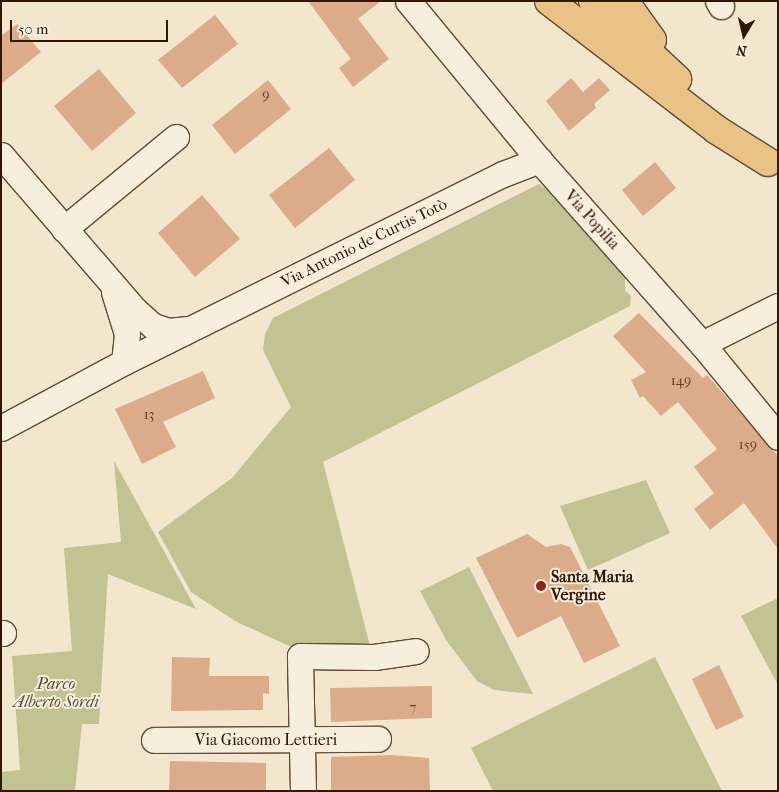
<!DOCTYPE html>
<meta charset="utf-8">
<style>
body{margin:0}
#map{position:relative;width:779px;height:792px;overflow:hidden;background:#f2e6cc;font-family:"IM FELL French Canon",serif}
div>[style]{position:absolute}
[style*='--x']{left:calc(var(--x)*1px);top:calc(var(--y)*1px);width:calc(var(--w)*1px);rotate:calc(var(--a)*1deg)}
.green>*{inset:0;background:#c1c393}
.building>*{inset:0;background:#dbab8a}
.roads{filter:drop-shadow(1px 0 #634a35) drop-shadow(-1px 0 #634a35) drop-shadow(0 1px #634a35) drop-shadow(0 -1px #634a35)}
.minor>*{height:25px;margin:-12.5px;padding:0 12.5px;transform-origin:12.5px;border-radius:12.5px;background:#f7efde}
.major>*{height:28px;margin:-14px;padding:0 14px;transform-origin:14px;border-radius:14px;background:#e9c386}
.dots>*{width:14px;height:14px;translate:-50% -50%;box-sizing:border-box;border:2px solid #f7efde;border-radius:50%}
span{translate:-50% -50%;white-space:nowrap;text-align:center;line-height:1.15;-webkit-text-stroke:4px #f7efde;paint-order:stroke}
.number-label{font-size:14px;color:#5d3b25}
.number-label span{-webkit-text-stroke-width:0}
.street-label{font-size:16px;color:#331603}
.poi-label{font-size:16px;color:#331603;font-weight:700}
.left{translate:0 -50%;text-align:left}
.park-label{font-size:16px;color:#5e4a2e;font-style:italic}
.frame{position:absolute;inset:0;border:2px solid #331603;pointer-events:none}
.north{position:absolute;left:719px;top:10px;width:50px;height:50px;-webkit-text-stroke:4px #f7efde;paint-order:stroke;rotate:189deg;font-size:14px;font-weight:700;line-height:20px;text-align:center;color:#331603}
.north::after{content:'';display:block;margin:auto;width:18px;height:22px;background:#331603;clip-path:polygon(50% 0,100% 100%,50% 72%,0 100%)}
.scale{position:absolute;left:10px;top:20px;width:158px;height:22px;box-sizing:border-box;border:2px solid #331603;border-top:0;padding-left:6px;font-size:15px;line-height:18px;white-space:nowrap;color:#331603;-webkit-text-stroke:4px #f7efde;paint-order:stroke}
</style>
<div id="map">
<div class="green">
<div style="clip-path:polygon(539px 184px,556px 196px,625px 273px,625px 290px,631px 296px,630px 306px,323px 462px,370px 646px,289px 646px,235px 621px,191px 592px,158px 532px,232px 478px,291px 407px,263px 350px,265px 334px,273px 318px)"></div>
<div style="clip-path:polygon(114px 461px,196px 609px,108px 574px,99px 724px,82px 724px,75px 791px,1px 791px,1px 772px,20px 770px,12px 656px,72px 651px,64px 548px,121px 542px)"></div>
<div style="clip-path:polygon(646px 480px,670px 533px,588px 570px,560px 506px)"></div>
<div style="clip-path:polygon(469px 567px,533px 694px,494px 690px,477px 681px,446px 640px,420px 591px)"></div>
<div style="clip-path:polygon(778px 598px,778px 685px,741px 616px)"></div>
<div style="clip-path:polygon(655px 657px,722px 791px,493px 791px,471px 748px)"></div>
</div>
<div class="building">
<div style="clip-path:polygon(308px 1px,381px 1px,358px 19px,389px 59px,353px 87px,339px 68px,351px 59px)"></div>
<div style="clip-path:polygon(215px 15px,238px 44px,182px 88px,158px 60px)"></div>
<div style="clip-path:polygon(17px 24px,41px 52px,1px 84px,1px 36px)"></div>
<div style="clip-path:polygon(99px 69px,136px 113px,92px 151px,54px 106px)"></div>
<div style="clip-path:polygon(571px 78px,583px 92px,599px 78px,610px 90px,594px 104px,596px 108px,569px 131px,546px 101px)"></div>
<div style="clip-path:polygon(268px 80px,291px 109px,235px 154px,212px 125px)"></div>
<div style="clip-path:polygon(329px 148px,355px 180px,295px 228px,269px 195px)"></div>
<div style="clip-path:polygon(655px 162px,676px 188px,643px 216px,622px 190px)"></div>
<div style="clip-path:polygon(202px 195px,240px 239px,195px 277px,158px 233px)"></div>
<div style="clip-path:polygon(639px 313px,703px 378px,707px 375px,778px 456px,778px 549px,744px 503px,710px 530px,694px 509px,714px 493px,694px 467px,717px 449px,678px 402px,661px 416px,643px 396px,640px 398px,631px 380px,646px 372px,613px 336px)"></div>
<div style="clip-path:polygon(203px 371px,215px 398px,163px 422px,176px 447px,142px 464px,115px 409px)"></div>
<div style="clip-path:polygon(527px 534px,546px 547px,561px 544px,570px 547px,620px 646px,584px 663px,561px 616px,517px 638px,476px 558px)"></div>
<div style="clip-path:polygon(172px 657px,210px 658px,209px 676px,269px 676px,269px 694px,263px 693px,263px 710px,171px 711px)"></div>
<div style="clip-path:polygon(719px 665px,744px 717px,716px 730px,692px 679px)"></div>
<div style="clip-path:polygon(432px 686px,432px 718px,331px 722px,330px 688px)"></div>
<div style="clip-path:polygon(392px 755px,429px 758px,430px 791px,331px 791px,331px 757px)"></div>
<div style="clip-path:polygon(170px 761px,266px 763px,266px 791px,169px 791px)"></div>
</div>
<div class="roads">
<div class="minor">
<div style="--x:408;--y:1;--w:206;--a:50.5"></div>
<div style="--x:539;--y:160;--w:246;--a:48.5"></div>
<div style="--x:702;--y:344;--w:120;--a:50.7"></div>
<div style="--x:718;--y:1;--w:6;--a:59"></div>
<div style="--x:1;--y:155;--w:205;--a:49.2"></div>
<div style="--x:135;--y:310;--w:24;--a:42"></div>
<div style="--x:153;--y:326;--w:16;--a:18"></div>
<div style="--x:168;--y:331;--w:20;--a:-6"></div>
<div style="--x:64;--y:229;--w:145;--a:-39.4"></div>
<div style="--x:114;--y:292;--w:44;--a:72.8"></div>
<div style="--x:127;--y:334;--w:28;--a:96"></div>
<div style="--x:702;--y:344;--w:85;--a:-26.6"></div>
<div style="--x:1;--y:428;--w:140;--a:-28.2"></div>
<div style="--x:124;--y:362;--w:423;--a:-26.4"></div>
<div style="--x:503;--y:174;--w:39;--a:-21"></div>
<div style="--x:1;--y:633;--w:2;--a:0"></div>
<div style="--x:154;--y:740;--w:224;--a:-0.3"></div>
<div style="--x:303;--y:791;--w:135;--a:-91.3"></div>
<div style="--x:300;--y:656;--w:74;--a:0.8"></div>
<div style="--x:374;--y:657;--w:42;--a:-8.1"></div>
</div>
<div class="major">
<div style="--x:549;--y:1;--w:212;--a:37.5"></div>
<div style="--x:717;--y:130;--w:60;--a:32.1"></div>
<div style="--x:593;--y:1;--w:115;--a:42.9"></div>
<div style="--x:624;--y:1;--w:48;--a:54.3"></div>
</div>
</div>
<div class="dots">
<div style="left:541px;top:586px;background:#8f2418"></div>
</div>
<div class="number-label">
<span style="left:266px;top:95px">9</span>
<span style="left:681px;top:381px">149</span>
<span style="left:149px;top:415px">13</span>
<span style="left:748px;top:445px">159</span>
<span style="left:413px;top:708px">7</span>
</div>
<div class="street-label">
<span style="left:592px;top:220px;rotate:48deg">Via Popilia</span>
<span style="left:364px;top:243px;rotate:-26deg">Via Antonio de Curtis Totò</span>
<span style="left:266px;top:740px">Via Giacomo Lettieri</span>
</div>
<div class="poi-label">
<span class="left" style="left:551px;top:586px">Santa Maria<br>Vergine</span>
</div>
<div class="park-label">
<span style="left:56px;top:693px">Parco<br>Alberto Sordi</span>
</div>
<div class="frame"></div>
<div class="north">N</div>
<div class="scale">50 m</div>
</div>
